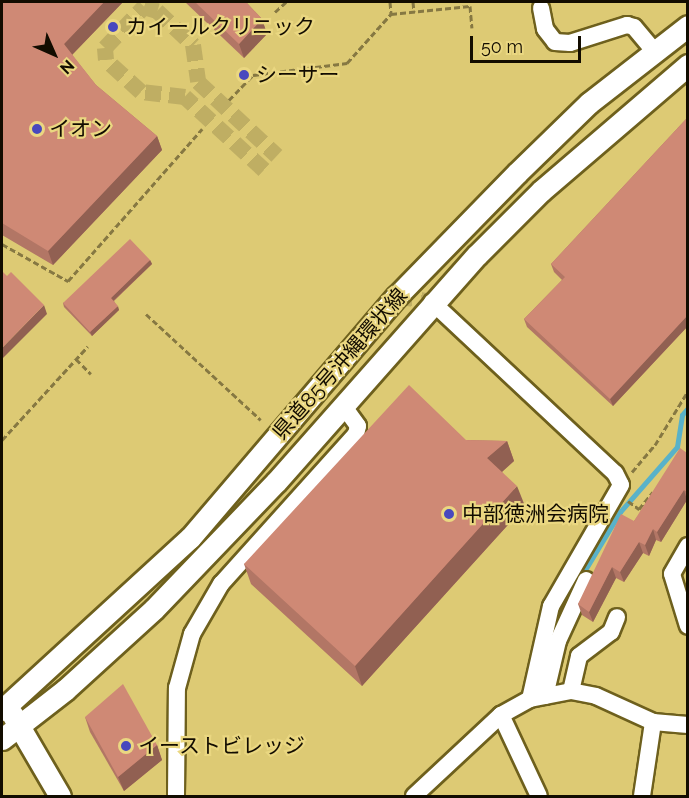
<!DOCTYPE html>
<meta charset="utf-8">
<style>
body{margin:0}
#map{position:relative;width:689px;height:798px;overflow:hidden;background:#ddca74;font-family:Raleway,"Noto Sans JP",sans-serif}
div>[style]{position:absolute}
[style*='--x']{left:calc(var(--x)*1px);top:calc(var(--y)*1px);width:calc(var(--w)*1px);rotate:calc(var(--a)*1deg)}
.stream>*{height:4.5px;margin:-2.25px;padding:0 2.25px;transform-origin:2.25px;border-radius:2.25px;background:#59b2c9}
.minor-tunnel>*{height:16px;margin-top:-8px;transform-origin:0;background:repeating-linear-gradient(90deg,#bfae63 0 16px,transparent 0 24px)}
.path>*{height:3px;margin-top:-1.5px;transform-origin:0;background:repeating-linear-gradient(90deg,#867842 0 6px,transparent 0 9px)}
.roads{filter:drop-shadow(2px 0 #6e601d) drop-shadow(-2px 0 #6e601d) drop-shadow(0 2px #6e601d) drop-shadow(0 -2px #6e601d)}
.minor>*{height:16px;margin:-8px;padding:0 8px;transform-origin:8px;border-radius:8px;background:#fff}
.major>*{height:21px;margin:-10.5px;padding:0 10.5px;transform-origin:10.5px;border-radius:10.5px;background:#fff}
.wall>*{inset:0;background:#b27665}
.shaded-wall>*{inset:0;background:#916052}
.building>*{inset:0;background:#cf8975}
.dots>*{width:16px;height:16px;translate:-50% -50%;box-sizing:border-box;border:3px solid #ead781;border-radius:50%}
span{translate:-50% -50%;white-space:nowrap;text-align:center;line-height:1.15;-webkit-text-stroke:4.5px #ead781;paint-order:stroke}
.poi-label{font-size:21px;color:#120c00}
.left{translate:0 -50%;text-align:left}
.street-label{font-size:21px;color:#120c00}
.frame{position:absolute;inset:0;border:3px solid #120c00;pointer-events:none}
.north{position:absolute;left:24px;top:24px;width:60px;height:60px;-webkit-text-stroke:4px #ead781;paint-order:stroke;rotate:135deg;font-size:16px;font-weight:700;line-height:24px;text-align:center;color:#120c00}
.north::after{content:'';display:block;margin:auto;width:21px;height:27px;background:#120c00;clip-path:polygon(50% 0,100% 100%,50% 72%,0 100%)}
.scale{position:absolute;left:470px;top:36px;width:111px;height:27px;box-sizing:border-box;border:3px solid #120c00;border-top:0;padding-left:8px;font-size:18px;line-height:21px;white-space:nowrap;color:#120c00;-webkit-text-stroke:4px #ead781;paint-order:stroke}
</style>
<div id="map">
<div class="stream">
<div style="--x:582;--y:575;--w:74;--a:-58.9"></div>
<div style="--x:620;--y:512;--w:86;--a:-48.8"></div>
<div style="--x:677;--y:447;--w:32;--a:-81"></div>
<div style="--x:682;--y:415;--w:9;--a:-49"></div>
</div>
<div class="minor-tunnel">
<div style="--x:264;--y:170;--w:108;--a:-137.3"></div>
<div style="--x:185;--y:97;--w:44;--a:-173.5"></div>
<div style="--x:141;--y:92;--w:47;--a:-137.6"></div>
<div style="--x:106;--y:60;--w:12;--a:-95"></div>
<div style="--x:105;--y:48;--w:57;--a:-46.4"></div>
<div style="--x:144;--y:7;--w:14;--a:17"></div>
<div style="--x:157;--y:11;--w:50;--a:43.4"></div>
<div style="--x:193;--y:45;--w:37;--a:82"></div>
<div style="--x:198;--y:82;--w:108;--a:43.1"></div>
<div style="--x:397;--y:296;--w:36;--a:10"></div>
</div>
<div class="path">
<div style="--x:390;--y:2;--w:12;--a:85"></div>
<div style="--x:413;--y:2;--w:10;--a:84"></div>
<div style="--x:275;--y:12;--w:15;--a:-42"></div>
<div style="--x:229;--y:100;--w:35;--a:-46"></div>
<div style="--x:253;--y:75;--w:95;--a:-7.3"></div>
<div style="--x:347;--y:63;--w:66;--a:-48.1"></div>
<div style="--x:391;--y:14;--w:79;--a:-5.8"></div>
<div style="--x:470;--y:6;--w:22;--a:85"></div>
<div style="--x:2;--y:244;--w:76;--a:29.3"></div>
<div style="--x:68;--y:281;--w:203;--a:-48.6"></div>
<div style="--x:146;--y:314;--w:156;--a:42.7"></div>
<div style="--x:76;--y:359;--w:21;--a:45"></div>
<div style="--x:2;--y:440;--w:127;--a:-47.5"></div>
<div style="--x:632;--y:472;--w:35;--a:-50"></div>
<div style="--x:655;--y:445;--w:63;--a:-58.6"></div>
<div style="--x:628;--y:501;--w:14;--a:36"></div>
<div style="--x:639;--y:509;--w:22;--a:-51"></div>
</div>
<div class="roads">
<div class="minor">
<div style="--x:541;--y:8;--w:21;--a:79"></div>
<div style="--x:545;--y:29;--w:16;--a:52"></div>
<div style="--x:555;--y:42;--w:15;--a:4"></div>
<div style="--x:570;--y:43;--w:60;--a:-17.5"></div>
<div style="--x:627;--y:25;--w:7;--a:16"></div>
<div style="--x:634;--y:27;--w:31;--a:50"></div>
<div style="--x:432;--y:302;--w:250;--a:43.1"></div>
<div style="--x:615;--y:473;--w:13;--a:63"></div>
<div style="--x:621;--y:485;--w:140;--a:120"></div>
<div style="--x:551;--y:606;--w:95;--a:102.7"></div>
<div style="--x:688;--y:546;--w:32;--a:120"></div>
<div style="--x:672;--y:574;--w:54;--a:72.9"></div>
<div style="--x:571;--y:691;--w:36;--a:-77"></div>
<div style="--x:579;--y:656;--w:40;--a:-37"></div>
<div style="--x:611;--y:632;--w:16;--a:-68"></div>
<div style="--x:545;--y:696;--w:57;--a:-76.7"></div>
<div style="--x:558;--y:641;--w:67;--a:-65.3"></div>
<div style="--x:501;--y:715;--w:89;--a:64.9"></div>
<div style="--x:176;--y:796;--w:108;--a:-89.5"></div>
<div style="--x:177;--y:688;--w:56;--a:-74.5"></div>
<div style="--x:192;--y:634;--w:58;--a:-59.9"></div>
<div style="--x:221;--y:584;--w:202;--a:-48"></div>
<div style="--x:356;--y:434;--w:8;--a:-76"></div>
<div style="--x:358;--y:426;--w:26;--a:-126"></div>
<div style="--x:414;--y:796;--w:119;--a:-43"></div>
<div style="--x:501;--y:715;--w:33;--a:-29"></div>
<div style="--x:530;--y:699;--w:42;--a:-11"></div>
<div style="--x:571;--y:691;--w:25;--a:11"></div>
<div style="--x:596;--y:696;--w:63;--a:24.5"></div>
<div style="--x:653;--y:722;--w:35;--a:5"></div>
<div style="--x:642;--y:796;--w:75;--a:-81.5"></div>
</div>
<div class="major">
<div style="--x:2;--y:710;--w:255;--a:-42.5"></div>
<div style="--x:190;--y:538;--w:318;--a:-49.5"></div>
<div style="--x:397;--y:296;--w:172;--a:-45.7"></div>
<div style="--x:517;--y:173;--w:100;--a:-44.2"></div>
<div style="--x:589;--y:103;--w:125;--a:-37.9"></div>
<div style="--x:12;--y:714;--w:95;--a:59.7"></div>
<div style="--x:2;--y:739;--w:80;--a:-37.9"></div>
<div style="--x:65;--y:690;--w:120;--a:-42.3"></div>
<div style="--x:154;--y:609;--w:176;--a:-46.2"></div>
<div style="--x:276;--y:482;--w:303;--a:-48.5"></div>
<div style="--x:477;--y:255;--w:91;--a:-45"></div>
<div style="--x:541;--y:191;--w:194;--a:-40.6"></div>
</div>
</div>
<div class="wall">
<div style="clip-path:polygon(2px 2px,123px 2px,72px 55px,96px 85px,157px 136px,162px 150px,53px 265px,2px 235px)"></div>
<div style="clip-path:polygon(185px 2px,246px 2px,262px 19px,267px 34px,244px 58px)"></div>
<div style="clip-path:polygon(687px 118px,687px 327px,613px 406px,527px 327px,524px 319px,562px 280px,554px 272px,551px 264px)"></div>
<div style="clip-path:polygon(150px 260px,152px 264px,114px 301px,119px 310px,92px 336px,64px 307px,63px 303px)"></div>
<div style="clip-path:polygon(466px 440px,507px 441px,514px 461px,502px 472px,525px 506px,362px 686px,251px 584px,244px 564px)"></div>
<div style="clip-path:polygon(687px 453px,687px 500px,661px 542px,656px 540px,649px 556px,643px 553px,624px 582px,616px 578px,593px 622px,582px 615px,578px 604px,634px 521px)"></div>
<div style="clip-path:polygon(85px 717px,157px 745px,162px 760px,124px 791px,90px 732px)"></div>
</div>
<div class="shaded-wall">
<div style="clip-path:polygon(104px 2px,123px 2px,69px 58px,64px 44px)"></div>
<div style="clip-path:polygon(262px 19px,267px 34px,244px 58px,239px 44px)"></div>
<div style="clip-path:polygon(157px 136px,162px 150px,53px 265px,48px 251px)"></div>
<div style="clip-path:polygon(150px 260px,152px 264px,112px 302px,111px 298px)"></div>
<div style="clip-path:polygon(44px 305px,47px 314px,2px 359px,2px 348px)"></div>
<div style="clip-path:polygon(118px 306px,119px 310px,92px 336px,90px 332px)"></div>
<div style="clip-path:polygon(687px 316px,687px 327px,613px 406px,610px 399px)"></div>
<div style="clip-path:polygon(507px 441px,514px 461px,495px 478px,487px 458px)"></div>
<div style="clip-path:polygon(517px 486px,525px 506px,362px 686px,355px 666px)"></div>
<div style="clip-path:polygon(684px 490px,687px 500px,661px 542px,657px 532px)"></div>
<div style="clip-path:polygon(653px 529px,656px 540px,649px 556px,645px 545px)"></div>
<div style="clip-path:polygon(639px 542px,643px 553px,624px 582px,620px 572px)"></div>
<div style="clip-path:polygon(612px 567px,616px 578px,593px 622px,589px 612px)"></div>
<div style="clip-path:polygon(157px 745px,162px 760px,124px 791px,118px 777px)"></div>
</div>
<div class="building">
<div style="clip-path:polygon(2px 2px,104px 2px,64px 44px,96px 85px,157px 136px,48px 251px,2px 223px)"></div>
<div style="clip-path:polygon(195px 2px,246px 2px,262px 19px,239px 44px)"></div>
<div style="clip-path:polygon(687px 118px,687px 316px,610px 399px,524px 319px,565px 277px,551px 264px)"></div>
<div style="clip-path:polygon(130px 239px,150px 260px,111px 298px,118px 306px,90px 332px,63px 303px)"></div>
<div style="clip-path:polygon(2px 271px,7px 276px,11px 272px,44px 305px,2px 348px)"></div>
<div style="clip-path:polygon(409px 385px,466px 440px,507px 441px,487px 458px,517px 486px,355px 666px,244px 564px)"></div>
<div style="clip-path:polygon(680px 448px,687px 453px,687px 492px,684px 490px,657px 532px,653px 529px,645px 545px,639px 542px,620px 572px,612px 567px,589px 612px,578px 604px,621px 514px,634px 521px)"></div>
<div style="clip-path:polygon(123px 684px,157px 745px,118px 777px,85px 717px)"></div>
</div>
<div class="dots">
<div style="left:113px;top:27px;background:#4848be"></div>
<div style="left:244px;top:75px;background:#4848be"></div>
<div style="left:37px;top:129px;background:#4848be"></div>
<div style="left:449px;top:514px;background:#4848be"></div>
<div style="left:126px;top:746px;background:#4848be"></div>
</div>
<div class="poi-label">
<span class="left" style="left:126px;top:27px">カイールクリニック</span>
<span class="left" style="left:256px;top:75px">シーサー</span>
<span class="left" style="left:49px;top:129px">イオン</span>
<span class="left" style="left:462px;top:514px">中部徳洲会病院</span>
<span class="left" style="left:138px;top:746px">イーストビレッジ</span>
</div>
<div class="street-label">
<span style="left:340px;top:364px;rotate:-49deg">県道85号沖縄環状線</span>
</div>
<div class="frame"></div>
<div class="north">N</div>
<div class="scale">50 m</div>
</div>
